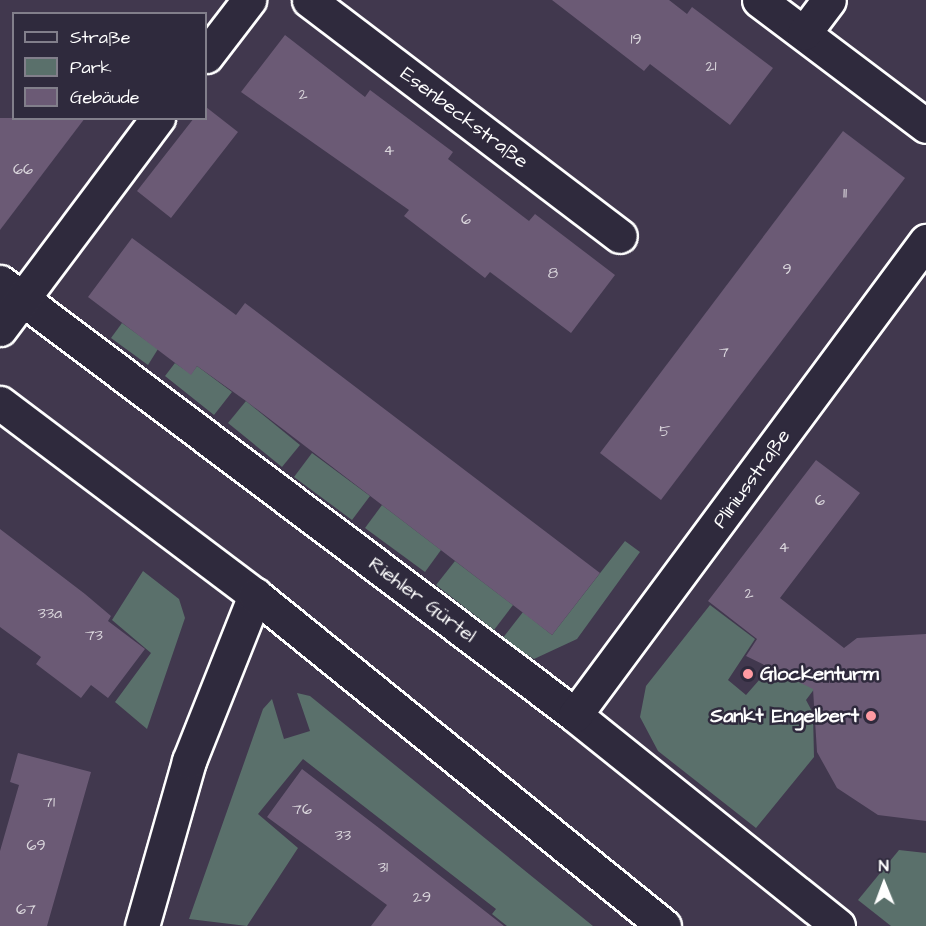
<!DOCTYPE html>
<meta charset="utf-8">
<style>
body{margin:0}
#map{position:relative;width:926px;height:926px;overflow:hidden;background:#41384e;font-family:"Architects Daughter",sans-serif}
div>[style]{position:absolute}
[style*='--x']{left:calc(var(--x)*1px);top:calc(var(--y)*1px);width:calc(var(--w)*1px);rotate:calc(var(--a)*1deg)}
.green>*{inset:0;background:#5a706b}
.building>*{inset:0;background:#6b5a75}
.roads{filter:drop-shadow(2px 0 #fff) drop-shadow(-2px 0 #fff) drop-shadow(0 2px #fff) drop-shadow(0 -2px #fff)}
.minor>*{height:33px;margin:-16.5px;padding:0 16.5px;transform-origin:16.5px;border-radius:16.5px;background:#2f2a3d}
.tertiary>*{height:33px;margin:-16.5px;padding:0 16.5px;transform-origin:16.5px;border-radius:16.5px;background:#2f2a3d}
.dots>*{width:16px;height:16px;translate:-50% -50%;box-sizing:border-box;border:3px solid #2f2a3d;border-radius:50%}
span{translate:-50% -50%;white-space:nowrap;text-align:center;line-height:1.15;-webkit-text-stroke:5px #2f2a3d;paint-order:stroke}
.number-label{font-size:16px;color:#dad6dc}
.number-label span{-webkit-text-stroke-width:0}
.street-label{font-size:20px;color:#fff}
.poi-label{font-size:20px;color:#fff;font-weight:700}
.left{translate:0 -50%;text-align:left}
.right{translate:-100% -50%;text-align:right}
.legend{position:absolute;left:12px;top:12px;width:195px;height:108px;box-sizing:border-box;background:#2f2a3d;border:2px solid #827f8b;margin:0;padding:8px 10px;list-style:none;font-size:18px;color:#fff}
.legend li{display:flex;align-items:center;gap:12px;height:30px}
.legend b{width:30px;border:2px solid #827f8b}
.north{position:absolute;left:854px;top:854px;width:60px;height:60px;-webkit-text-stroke:4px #2f2a3d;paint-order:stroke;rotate:359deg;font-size:16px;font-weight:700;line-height:24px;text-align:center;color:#fff}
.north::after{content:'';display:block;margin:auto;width:21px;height:27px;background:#fff;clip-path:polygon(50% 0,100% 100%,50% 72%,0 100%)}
</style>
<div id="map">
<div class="green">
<div style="clip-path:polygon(122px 323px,158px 349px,148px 365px,111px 338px)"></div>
<div style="clip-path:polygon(175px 363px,191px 374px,197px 366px,232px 392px,214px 415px,165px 376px)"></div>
<div style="clip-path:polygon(246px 401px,300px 445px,282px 467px,228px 423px)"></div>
<div style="clip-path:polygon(312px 453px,370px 496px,352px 520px,294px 477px)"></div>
<div style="clip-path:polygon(382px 505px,441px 550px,425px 572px,365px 528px)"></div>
<div style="clip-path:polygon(625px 541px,640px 552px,577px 639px,534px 659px,502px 639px,523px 612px,552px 635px)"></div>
<div style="clip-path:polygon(455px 561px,513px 605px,494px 630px,436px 585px)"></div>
<div style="clip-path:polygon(143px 571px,179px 599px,185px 618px,147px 729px,115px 702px,151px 653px,112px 620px)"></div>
<div style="clip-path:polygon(710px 605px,755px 639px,728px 680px,746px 695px,782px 654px,818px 684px,806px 700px,813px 713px,814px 757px,756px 828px,658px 751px,640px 717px,646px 686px)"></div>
<div style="clip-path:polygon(297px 693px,310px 696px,593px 926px,507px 926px,492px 914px,496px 909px,303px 759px,258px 814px,298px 848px,247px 926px,189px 919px,263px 709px,272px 699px,284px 739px,310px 731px)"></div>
<div style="clip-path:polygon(899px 850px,926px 853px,926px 926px,891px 926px,858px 900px)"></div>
</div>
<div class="building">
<div style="clip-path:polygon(552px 0,669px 0,687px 14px,692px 7px,773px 68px,730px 125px,650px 64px,644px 71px)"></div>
<div style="clip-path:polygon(285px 35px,365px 97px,370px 90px,453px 152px,448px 159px,529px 221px,535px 214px,615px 275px,571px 333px,490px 272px,485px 278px,404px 216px,409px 210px,241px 92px)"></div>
<div style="clip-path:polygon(206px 107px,238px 132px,171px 218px,137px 191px,194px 118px,206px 118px)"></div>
<div style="clip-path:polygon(0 118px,85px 118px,0 230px)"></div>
<div style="clip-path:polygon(843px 131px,905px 178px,661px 500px,600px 453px)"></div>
<div style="clip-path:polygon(132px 238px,236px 315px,245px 303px,600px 573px,552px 635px,246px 401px,197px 366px,191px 375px,88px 297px)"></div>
<div style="clip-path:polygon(816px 460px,860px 493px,780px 598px,844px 648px,857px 638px,926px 634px,926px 821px,878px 815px,837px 788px,817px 752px,813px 689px,746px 656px,757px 639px,708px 601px)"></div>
<div style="clip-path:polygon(0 529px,85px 594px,111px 616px,108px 621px,145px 649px,108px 698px,91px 685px,81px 698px,36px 664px,41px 657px,0 627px)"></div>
<div style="clip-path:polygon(18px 753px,91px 772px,47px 926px,0 926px,0 851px,19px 785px,10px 782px)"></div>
<div style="clip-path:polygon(302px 769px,379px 828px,504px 926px,371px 926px,387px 905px,267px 817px)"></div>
</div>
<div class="roads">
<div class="minor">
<div style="--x:309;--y:0;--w:390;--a:37.2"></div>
<div style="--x:759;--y:0;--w:209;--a:37"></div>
<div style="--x:804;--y:33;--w:41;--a:-52.9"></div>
<div style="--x:206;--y:56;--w:71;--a:-52.5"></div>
<div style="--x:0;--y:282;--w:720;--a:36.98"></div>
<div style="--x:575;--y:715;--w:337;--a:38.7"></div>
<div style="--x:0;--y:329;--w:264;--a:-53.2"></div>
<div style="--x:575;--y:715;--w:590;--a:-53.48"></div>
<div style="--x:142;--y:926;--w:172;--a:-74.1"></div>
<div style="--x:189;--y:761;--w:179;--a:-68.3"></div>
</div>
<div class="tertiary">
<div style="--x:0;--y:403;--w:319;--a:37"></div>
<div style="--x:255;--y:595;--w:526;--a:38.98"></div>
</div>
</div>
<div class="dots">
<div style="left:748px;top:674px;background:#ff9aa2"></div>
<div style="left:871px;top:716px;background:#ff9aa2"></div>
</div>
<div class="number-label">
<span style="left:636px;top:39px">19</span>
<span style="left:711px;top:66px">21</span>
<span style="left:303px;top:94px">2</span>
<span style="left:389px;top:150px">4</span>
<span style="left:23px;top:169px">66</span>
<span style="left:845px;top:193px">11</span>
<span style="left:466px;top:219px">6</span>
<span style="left:787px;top:269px">9</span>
<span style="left:553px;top:273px">8</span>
<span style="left:724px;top:352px">7</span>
<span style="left:665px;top:431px">5</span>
<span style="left:820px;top:500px">6</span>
<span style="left:784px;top:547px">4</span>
<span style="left:749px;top:593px">2</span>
<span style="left:50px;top:613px">33a</span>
<span style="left:94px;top:635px">73</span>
<span style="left:49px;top:802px">71</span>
<span style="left:302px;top:809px">76</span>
<span style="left:343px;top:835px">33</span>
<span style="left:36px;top:845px">69</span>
<span style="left:383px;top:867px">31</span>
<span style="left:422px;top:897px">29</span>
<span style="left:26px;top:909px">67</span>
</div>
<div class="street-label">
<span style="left:464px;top:118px;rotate:37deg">Esenbeckstraße</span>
<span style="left:752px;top:479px;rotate:-54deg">Pliniusstraße</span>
<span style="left:422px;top:600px;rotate:37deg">Riehler Gürtel</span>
</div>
<div class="poi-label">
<span class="left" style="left:760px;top:674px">Glockenturm</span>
<span class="right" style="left:859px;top:716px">Sankt Engelbert</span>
</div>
<ul class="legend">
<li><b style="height:8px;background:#2f2a3d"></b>Straße</li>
<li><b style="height:16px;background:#5a706b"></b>Park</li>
<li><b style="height:16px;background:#6b5a75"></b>Gebäude</li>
</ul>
<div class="north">N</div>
</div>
